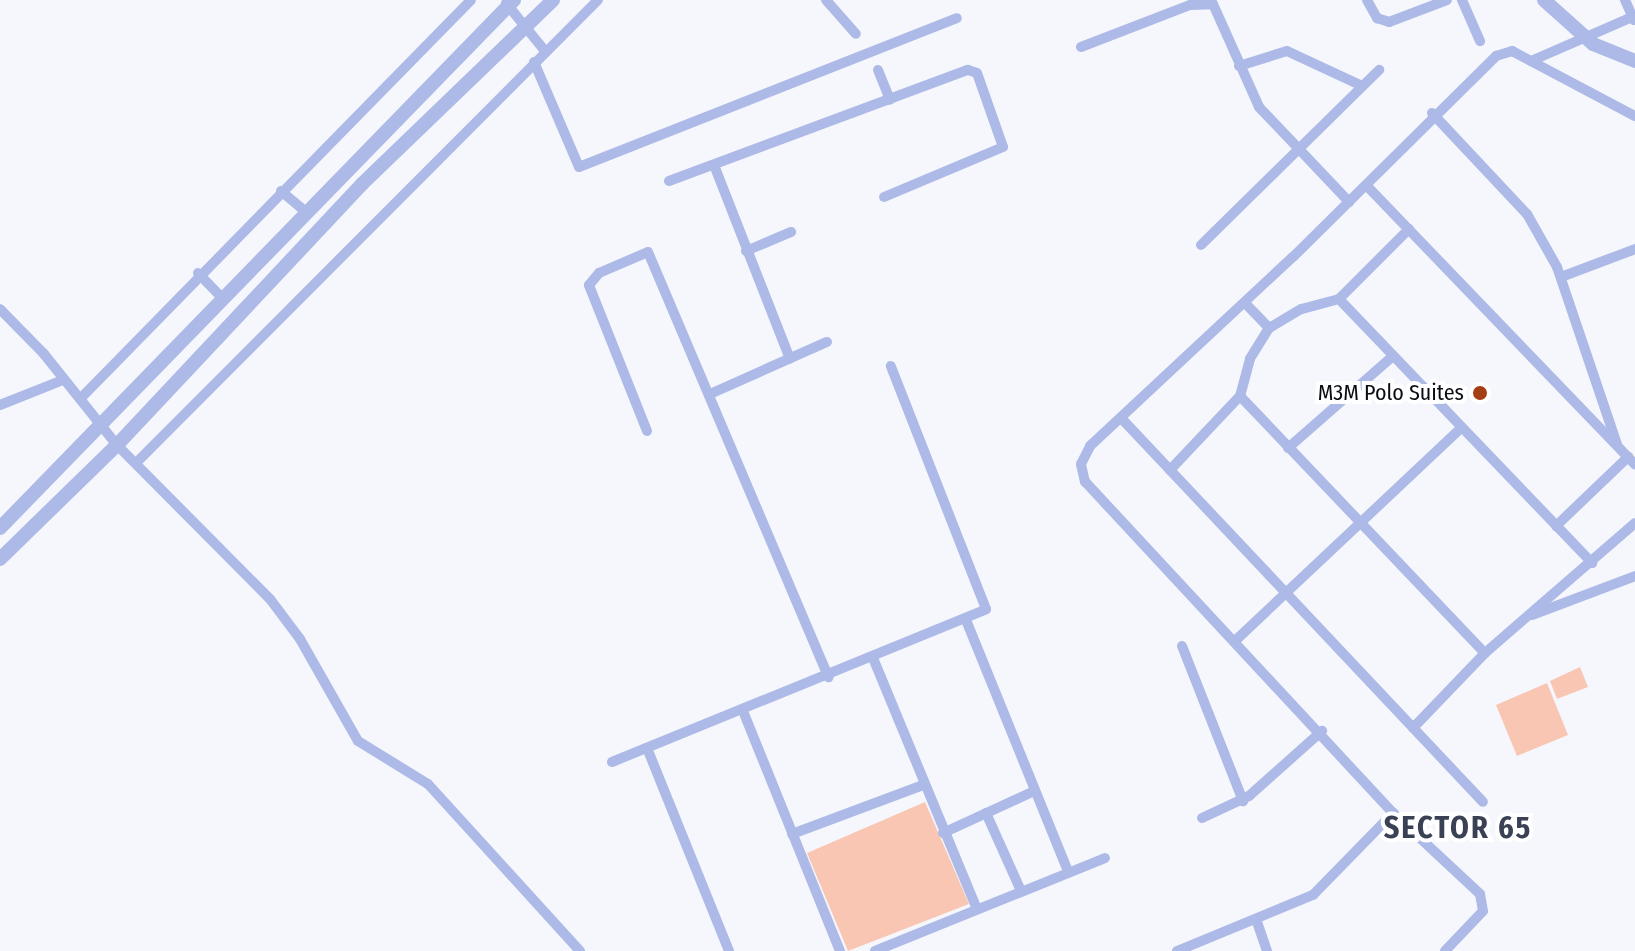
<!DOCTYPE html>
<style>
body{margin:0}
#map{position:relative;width:1635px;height:951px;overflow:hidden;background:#f5f7fc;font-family:"Fira Sans Condensed",sans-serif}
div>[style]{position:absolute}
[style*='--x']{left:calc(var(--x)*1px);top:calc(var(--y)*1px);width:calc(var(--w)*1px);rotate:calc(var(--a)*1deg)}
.green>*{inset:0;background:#fac6b4}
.minor>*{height:10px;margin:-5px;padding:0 5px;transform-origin:5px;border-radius:5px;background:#adbae7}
.tertiary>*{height:14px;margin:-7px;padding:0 7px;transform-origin:7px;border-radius:7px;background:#adbae7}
.dots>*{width:22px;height:22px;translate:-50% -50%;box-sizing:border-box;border:4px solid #fff;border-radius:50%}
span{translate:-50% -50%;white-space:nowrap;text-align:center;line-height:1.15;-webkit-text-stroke:8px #fff;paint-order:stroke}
.poi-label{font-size:22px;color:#0a0c14}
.right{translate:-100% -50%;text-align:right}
.district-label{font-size:30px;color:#3b4154;font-weight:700;letter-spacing:2px}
</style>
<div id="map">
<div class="green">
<div style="clip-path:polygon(1580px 667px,1588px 687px,1557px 699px,1550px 681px)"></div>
<div style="clip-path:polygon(1547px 683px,1568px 735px,1517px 756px,1496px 705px)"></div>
<div style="clip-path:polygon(925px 802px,969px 904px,848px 951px,807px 853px)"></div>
</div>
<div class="minor">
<div style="--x:826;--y:0;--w:45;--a:48.6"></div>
<div style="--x:1367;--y:0;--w:21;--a:61"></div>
<div style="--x:1377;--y:18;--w:13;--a:18"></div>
<div style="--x:1389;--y:22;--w:62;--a:-20.8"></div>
<div style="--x:1462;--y:0;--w:45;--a:66.3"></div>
<div style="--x:1625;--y:0;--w:22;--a:66"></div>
<div style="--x:506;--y:3;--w:62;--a:50.9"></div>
<div style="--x:1081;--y:47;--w:117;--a:-21.1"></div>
<div style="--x:1190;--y:5;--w:23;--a:-2"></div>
<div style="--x:1213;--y:4;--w:113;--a:65.9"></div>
<div style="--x:1259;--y:107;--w:131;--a:46.5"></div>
<div style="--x:1531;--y:61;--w:110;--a:-23.5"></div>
<div style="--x:534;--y:62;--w:114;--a:66.8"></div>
<div style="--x:579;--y:167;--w:406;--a:-21.5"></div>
<div style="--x:1239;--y:66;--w:50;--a:-17.4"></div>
<div style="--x:1287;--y:51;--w:83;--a:25"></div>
<div style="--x:878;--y:70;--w:32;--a:68"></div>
<div style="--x:1432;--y:113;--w:139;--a:46.8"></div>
<div style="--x:1527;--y:214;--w:61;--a:60.5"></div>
<div style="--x:1557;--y:267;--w:187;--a:71.3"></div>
<div style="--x:714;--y:165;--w:208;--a:68.6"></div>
<div style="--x:669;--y:181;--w:319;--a:-20.4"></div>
<div style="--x:968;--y:70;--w:9;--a:18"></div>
<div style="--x:977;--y:73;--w:78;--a:70.6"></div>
<div style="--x:1003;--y:147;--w:129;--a:157.2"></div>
<div style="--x:1366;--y:185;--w:388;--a:46.1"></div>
<div style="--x:281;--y:191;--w:34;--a:40"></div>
<div style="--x:1409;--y:229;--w:99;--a:135"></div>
<div style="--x:1339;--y:299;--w:39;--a:165"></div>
<div style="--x:1301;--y:309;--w:37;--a:149"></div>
<div style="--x:1269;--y:328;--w:36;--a:122"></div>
<div style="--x:1250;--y:359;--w:38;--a:105"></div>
<div style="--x:1240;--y:396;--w:355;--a:46.4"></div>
<div style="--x:1201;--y:245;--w:250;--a:-44.5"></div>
<div style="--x:746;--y:251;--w:49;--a:-22.9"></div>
<div style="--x:198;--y:273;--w:36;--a:46"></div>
<div style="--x:1561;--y:277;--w:79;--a:-20.7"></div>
<div style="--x:1339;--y:299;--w:366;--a:46.2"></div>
<div style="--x:1245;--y:303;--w:35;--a:46"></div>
<div style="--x:0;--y:309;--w:63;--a:45.6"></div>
<div style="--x:44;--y:354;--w:117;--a:51.3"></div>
<div style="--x:117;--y:445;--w:217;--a:45.2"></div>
<div style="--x:270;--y:599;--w:50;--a:53.1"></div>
<div style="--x:300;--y:639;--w:117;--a:60.4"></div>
<div style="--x:358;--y:741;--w:82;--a:31.6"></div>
<div style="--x:428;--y:784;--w:226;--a:47.7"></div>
<div style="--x:710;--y:394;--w:128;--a:-24"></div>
<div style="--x:81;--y:398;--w:557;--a:-45.58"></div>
<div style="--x:0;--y:405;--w:68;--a:-21.6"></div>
<div style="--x:1122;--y:419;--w:526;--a:46.69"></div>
<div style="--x:647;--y:431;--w:157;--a:-111.7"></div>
<div style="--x:589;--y:285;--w:16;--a:-50"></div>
<div style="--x:599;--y:273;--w:53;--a:-23.2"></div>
<div style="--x:648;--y:252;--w:462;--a:67"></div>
<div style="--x:1288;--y:448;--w:138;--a:-41.2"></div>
<div style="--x:136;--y:463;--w:654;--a:-45.06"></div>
<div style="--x:1170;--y:470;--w:102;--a:-46.6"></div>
<div style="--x:1556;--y:526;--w:100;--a:-43.8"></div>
<div style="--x:1532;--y:615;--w:110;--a:-20.7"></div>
<div style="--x:966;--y:620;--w:271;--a:67.9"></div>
<div style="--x:1236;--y:640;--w:308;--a:-43.3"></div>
<div style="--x:1182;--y:646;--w:167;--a:68.5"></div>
<div style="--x:873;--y:658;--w:272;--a:67.5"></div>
<div style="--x:743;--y:711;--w:259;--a:68"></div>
<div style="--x:1413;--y:728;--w:104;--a:-46.2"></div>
<div style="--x:1485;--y:653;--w:198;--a:-40.9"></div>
<div style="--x:647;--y:748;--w:219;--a:68"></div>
<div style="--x:612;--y:762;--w:404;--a:-22.2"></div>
<div style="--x:986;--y:609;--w:261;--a:-111.4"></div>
<div style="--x:986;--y:813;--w:85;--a:65.8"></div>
<div style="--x:1202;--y:818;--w:52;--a:-25.1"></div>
<div style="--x:1249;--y:796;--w:98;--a:-41.7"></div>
<div style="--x:943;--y:833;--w:98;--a:-24.7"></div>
<div style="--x:792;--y:834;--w:140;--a:-20.5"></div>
<div style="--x:1256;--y:919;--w:34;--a:71"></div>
<div style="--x:875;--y:951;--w:248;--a:-22"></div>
<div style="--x:1177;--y:951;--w:147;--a:-22.4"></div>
<div style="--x:1313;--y:895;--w:115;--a:-45.7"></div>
<div style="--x:1445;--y:951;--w:55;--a:-46.5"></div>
<div style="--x:1483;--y:911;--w:17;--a:-100"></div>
<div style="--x:1480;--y:894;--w:119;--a:-137"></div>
<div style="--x:1393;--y:813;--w:452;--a:-132.9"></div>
<div style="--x:1085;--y:482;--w:18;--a:-103"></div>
<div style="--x:1081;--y:464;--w:20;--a:-63"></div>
<div style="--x:1090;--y:446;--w:277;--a:-43"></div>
<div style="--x:1293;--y:257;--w:286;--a:-44.7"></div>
<div style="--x:1496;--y:56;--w:17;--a:-17"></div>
<div style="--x:1512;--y:51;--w:139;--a:27.9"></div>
</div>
<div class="tertiary">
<div style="--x:1544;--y:0;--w:66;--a:41.9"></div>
<div style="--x:1593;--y:44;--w:45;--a:22"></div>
<div style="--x:0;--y:528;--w:737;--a:-45.77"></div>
<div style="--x:0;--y:559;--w:163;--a:-44.3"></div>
<div style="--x:117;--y:445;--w:358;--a:-46.8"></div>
<div style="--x:362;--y:184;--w:265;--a:-43.9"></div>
</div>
<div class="dots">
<div style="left:1480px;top:393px;background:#a33e15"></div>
</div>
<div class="poi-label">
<span class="right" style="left:1464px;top:393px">M3M Polo Suites</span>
</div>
<div class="district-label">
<span style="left:1458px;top:828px">SECTOR 65</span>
</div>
</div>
